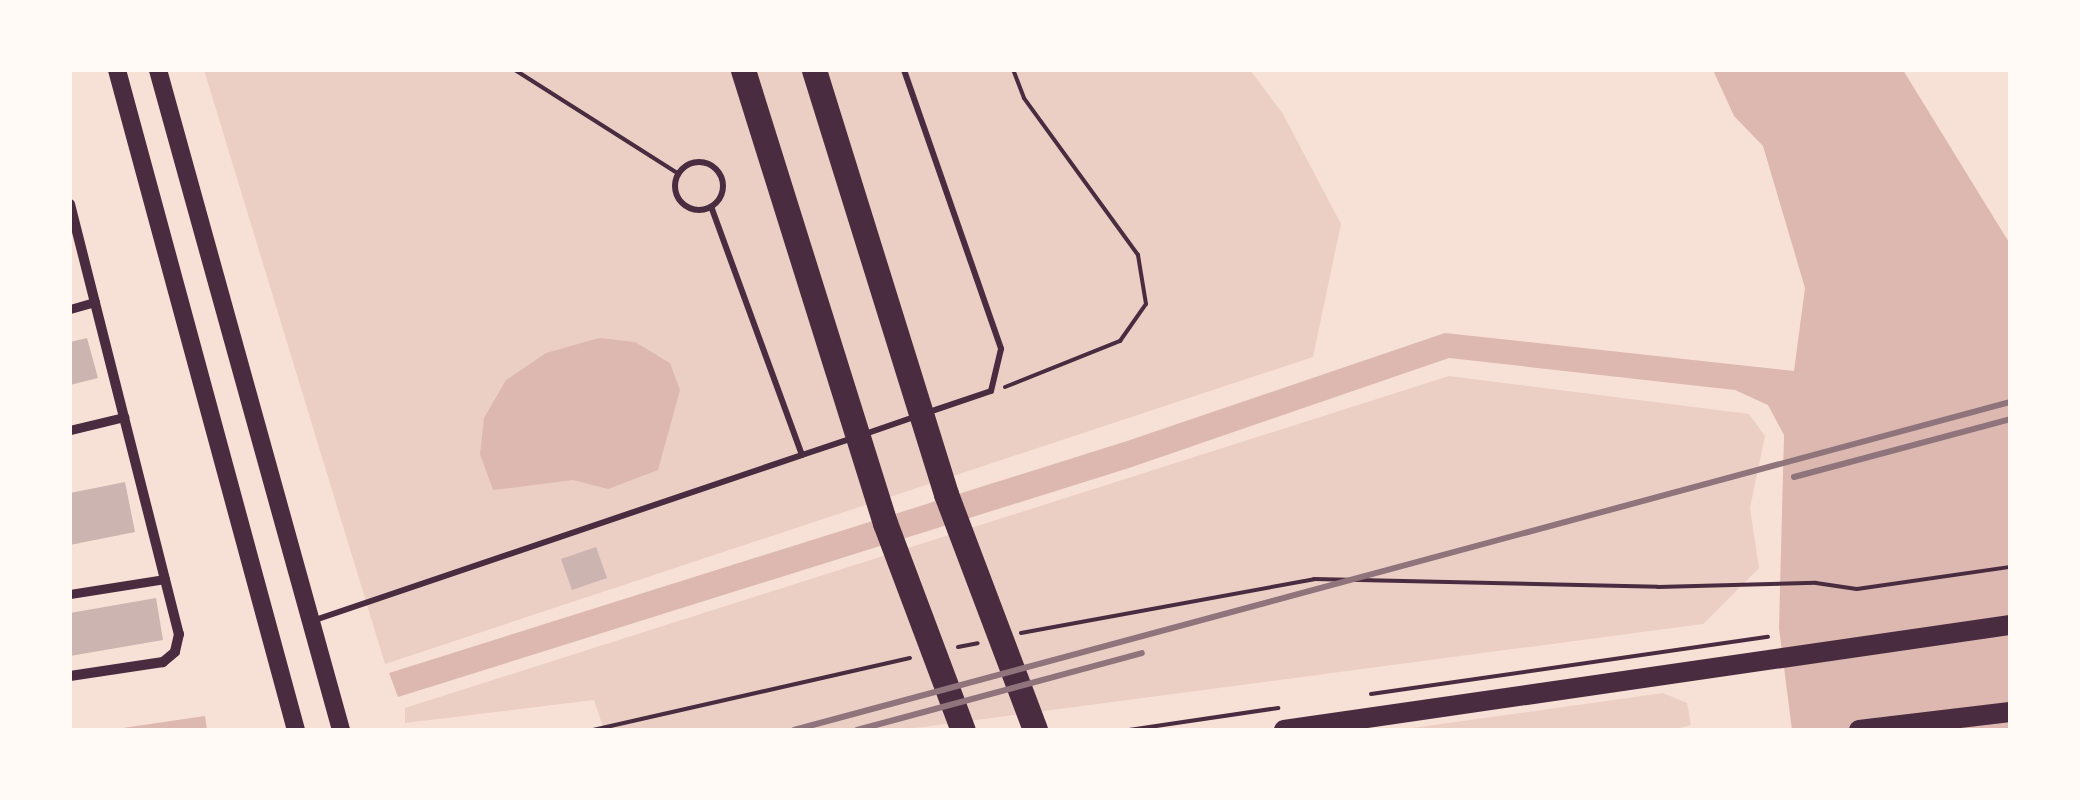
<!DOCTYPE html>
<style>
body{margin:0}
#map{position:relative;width:2080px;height:800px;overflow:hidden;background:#f7e1d7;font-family:Rubik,sans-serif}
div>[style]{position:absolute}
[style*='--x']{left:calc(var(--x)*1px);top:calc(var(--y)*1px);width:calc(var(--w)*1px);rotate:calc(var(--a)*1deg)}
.green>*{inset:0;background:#ebcfc5}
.water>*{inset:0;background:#dcb8b0}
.building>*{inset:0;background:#ccb4b1}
.path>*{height:4px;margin:-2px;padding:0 2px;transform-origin:2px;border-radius:2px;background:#4a2c40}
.service>*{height:6px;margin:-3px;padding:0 3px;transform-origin:3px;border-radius:3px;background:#4a2c40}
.service>.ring{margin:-3px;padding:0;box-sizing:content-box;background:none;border:6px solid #4a2c40;border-radius:50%}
.pedestrian>*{height:9px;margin:-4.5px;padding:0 4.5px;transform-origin:4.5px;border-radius:4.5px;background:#4a2c40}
.minor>*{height:10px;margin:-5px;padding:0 5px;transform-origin:5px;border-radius:5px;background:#4a2c40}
.secondary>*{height:18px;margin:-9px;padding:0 9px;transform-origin:9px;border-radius:9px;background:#4a2c40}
.primary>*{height:20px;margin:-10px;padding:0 10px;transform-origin:10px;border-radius:10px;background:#4a2c40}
.motorway>*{height:25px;margin:-12.5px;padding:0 12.5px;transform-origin:12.5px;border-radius:12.5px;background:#4a2c40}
.rail>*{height:6px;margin:-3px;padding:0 3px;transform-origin:3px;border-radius:3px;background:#8f747c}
span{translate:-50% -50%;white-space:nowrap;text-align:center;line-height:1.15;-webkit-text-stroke:10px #fffaf5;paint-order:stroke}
.frame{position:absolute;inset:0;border:72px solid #fffaf5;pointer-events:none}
</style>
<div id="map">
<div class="green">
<div style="clip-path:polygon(204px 70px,1250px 70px,1283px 114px,1341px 224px,1313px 357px,385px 664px)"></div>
<div style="clip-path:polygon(1449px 376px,1749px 414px,1765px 436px,1750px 508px,1759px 568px,1703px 624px,900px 730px,604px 730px,594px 700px,405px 723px,405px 708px)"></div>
<div style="clip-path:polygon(1663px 693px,1687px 703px,1691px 725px,1673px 730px,1398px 730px)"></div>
</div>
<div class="water">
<div style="clip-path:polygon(1713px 70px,1903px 70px,2010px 244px,2010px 730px,1792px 730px,1779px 628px,1784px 435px,1768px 405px,1735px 390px,1449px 358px,1129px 468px,398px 697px,389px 673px,1127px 441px,1445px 333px,1794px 371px,1805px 288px,1763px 146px,1734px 116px)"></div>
<div style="clip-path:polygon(599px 338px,635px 342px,670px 363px,680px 390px,658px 470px,608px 489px,573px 480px,493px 490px,480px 454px,484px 418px,506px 380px,546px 353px)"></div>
<div style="clip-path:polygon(205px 716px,207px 730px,109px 730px)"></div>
</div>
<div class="building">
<div style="clip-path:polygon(87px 338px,98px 378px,70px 385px,70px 342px)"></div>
<div style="clip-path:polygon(125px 482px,135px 532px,70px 545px,70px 493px)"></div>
<div style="clip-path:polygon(596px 547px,607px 578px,572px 590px,561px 559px)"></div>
<div style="clip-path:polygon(156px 598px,163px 640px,70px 656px,70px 613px)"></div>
</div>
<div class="path">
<div style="--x:515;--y:70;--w:194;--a:32.4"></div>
<div style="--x:1005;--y:387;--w:124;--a:-21.8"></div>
<div style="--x:1120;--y:341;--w:45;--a:-54.9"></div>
<div style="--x:1146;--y:304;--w:50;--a:-99.3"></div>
<div style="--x:1138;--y:255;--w:194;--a:-126"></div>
<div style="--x:1024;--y:98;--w:30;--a:-111"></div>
<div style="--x:1021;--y:633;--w:298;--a:-10.4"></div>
<div style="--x:1314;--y:579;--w:344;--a:1.3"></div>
<div style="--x:1658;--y:587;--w:158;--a:-1.5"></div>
<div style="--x:1816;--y:583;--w:41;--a:8.3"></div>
<div style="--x:1857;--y:589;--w:155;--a:-8.2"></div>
<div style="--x:958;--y:647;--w:20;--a:-11"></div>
<div style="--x:1371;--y:694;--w:401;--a:-8.2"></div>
<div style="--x:593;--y:730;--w:325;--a:-12.8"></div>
<div style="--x:1129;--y:730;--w:151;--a:-8.4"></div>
</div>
<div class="service">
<div style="--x:904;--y:70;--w:295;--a:70.8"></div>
<div style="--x:1001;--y:349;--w:43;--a:103.4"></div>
<div style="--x:991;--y:391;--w:69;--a:161.3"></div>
<div class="ring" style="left:675px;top:162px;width:42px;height:42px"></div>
<div style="--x:865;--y:434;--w:52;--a:-19.1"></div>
<div style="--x:802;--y:455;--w:54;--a:-18.4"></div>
<div style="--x:312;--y:621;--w:517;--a:-18.72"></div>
<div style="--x:802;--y:455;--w:264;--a:-110.1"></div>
</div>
<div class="pedestrian">
<div style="--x:70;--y:309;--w:26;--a:-16"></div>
<div style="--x:70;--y:430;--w:56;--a:-13.5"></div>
<div style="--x:70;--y:594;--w:96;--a:-9"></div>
</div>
<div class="minor">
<div style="--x:70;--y:204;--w:444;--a:75.8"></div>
<div style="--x:179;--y:634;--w:18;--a:103"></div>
<div style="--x:175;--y:652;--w:16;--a:140"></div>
<div style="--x:163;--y:662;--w:94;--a:171.4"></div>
</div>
<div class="secondary">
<div style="--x:117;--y:70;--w:684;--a:74.83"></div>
<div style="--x:158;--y:70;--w:685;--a:74.5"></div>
</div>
<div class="primary">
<div style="--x:1284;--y:730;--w:734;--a:-8.23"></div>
<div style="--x:1859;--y:730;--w:152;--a:-6.8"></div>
</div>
<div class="motorway">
<div style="--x:743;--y:70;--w:475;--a:72.6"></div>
<div style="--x:885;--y:523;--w:221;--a:69.4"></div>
<div style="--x:814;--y:70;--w:444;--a:72.7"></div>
<div style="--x:946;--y:494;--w:252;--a:69.3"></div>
</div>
<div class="rail">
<div style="--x:1794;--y:477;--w:224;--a:-15"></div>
<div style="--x:794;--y:730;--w:1259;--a:-15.1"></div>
<div style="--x:857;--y:730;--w:295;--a:-15.1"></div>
</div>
<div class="frame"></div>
</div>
